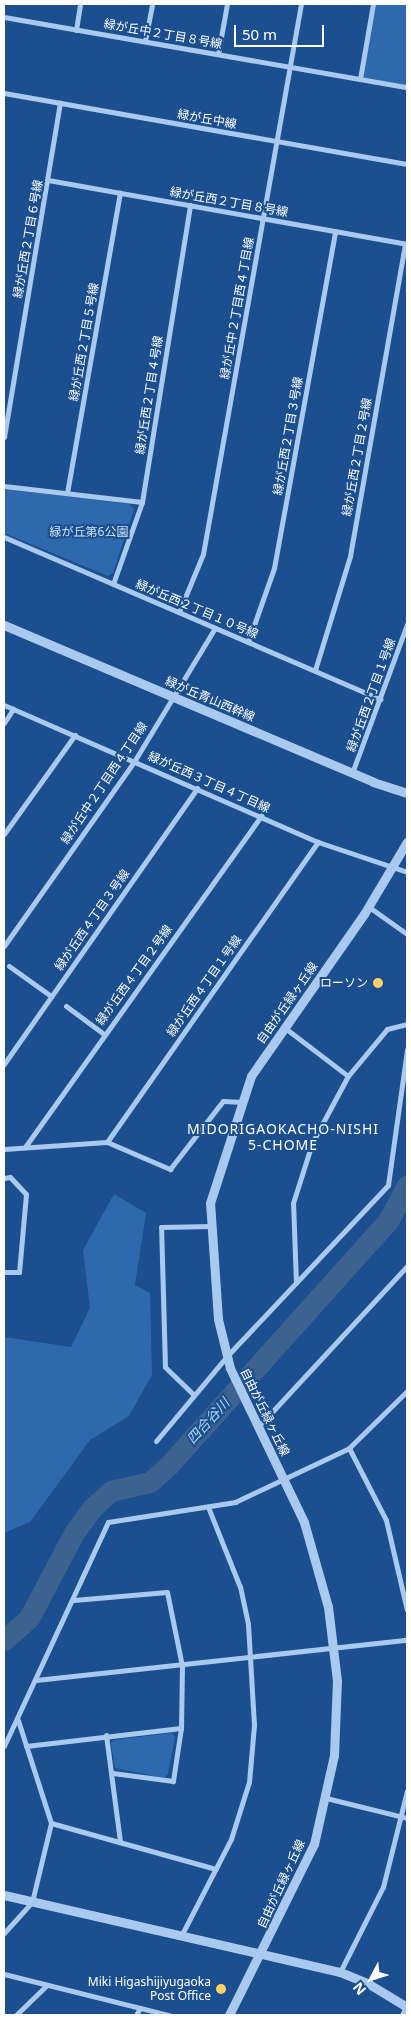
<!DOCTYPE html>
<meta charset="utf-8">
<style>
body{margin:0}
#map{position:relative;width:411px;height:2019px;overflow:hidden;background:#1b4f8f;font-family:"Noto Sans","Noto Sans JP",sans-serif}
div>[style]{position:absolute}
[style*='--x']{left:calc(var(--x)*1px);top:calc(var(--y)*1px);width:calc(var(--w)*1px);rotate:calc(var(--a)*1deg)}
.green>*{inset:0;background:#2e69ad}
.river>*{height:21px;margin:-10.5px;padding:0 10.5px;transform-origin:10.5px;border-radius:10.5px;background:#3c6290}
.minor>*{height:5px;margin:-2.5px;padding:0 2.5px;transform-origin:2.5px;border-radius:2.5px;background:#a9c9ee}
.tertiary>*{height:9px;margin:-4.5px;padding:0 4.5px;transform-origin:4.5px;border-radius:4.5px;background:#a9c9ee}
.dots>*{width:14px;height:14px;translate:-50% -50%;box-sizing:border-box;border:2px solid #1b4f8f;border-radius:50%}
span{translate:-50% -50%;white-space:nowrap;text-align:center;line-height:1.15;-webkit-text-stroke:4px #1b4f8f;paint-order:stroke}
.street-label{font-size:12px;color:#fff}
.park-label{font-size:12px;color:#cfe3fa}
.poi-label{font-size:12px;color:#fff}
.right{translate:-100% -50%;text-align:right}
.neighbourhood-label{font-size:14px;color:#fff;letter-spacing:1px}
.water-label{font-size:14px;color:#b5d3f5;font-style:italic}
.frame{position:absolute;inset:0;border:5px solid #fff;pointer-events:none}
.north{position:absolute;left:346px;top:1954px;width:50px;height:50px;-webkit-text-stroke:4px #1b4f8f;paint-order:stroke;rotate:230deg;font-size:14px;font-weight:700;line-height:20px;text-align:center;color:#fff}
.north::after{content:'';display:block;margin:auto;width:18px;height:22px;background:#fff;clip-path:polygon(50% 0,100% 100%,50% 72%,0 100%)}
.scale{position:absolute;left:234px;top:25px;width:90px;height:22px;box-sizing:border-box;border:2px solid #fff;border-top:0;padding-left:6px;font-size:15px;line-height:18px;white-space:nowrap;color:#fff;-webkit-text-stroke:4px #1b4f8f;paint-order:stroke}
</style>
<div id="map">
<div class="green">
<div style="clip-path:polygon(373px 4px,407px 4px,407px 87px,360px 79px)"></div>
<div style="clip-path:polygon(4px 489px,129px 504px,134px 509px,113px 573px,108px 576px,4px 533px)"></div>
<div style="clip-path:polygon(114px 1194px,146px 1213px,135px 1285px,150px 1293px,152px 1375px,129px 1416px,90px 1440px,30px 1522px,4px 1533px,4px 1337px,71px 1347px,90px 1308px,83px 1250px)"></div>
<div style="clip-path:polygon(172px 1733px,175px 1737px,168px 1774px,164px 1778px,115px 1768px,111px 1743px,114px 1740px)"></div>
</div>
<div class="river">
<div style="--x:4;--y:1640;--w:33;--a:-41"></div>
<div style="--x:29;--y:1618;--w:96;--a:-62.1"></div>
<div style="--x:74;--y:1533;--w:31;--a:-54"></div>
<div style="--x:92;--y:1508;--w:25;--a:-42"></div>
<div style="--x:111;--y:1491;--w:40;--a:-13"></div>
<div style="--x:150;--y:1482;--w:24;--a:-42"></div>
<div style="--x:168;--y:1466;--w:329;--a:-48.1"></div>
<div style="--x:388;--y:1221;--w:40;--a:-62"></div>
</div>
<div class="minor">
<div style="--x:4;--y:17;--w:409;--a:9.9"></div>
<div style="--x:76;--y:30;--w:26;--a:-81"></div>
<div style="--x:145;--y:41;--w:38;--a:-79"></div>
<div style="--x:218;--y:54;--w:51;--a:-79.8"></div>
<div style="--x:360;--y:79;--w:76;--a:-80.2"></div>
<div style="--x:4;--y:93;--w:409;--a:10"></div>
<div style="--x:48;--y:180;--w:365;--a:10.1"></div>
<div style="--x:4;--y:437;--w:339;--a:-80.5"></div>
<div style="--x:4;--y:486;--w:139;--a:6.6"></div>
<div style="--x:67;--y:493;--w:305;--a:-80"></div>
<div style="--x:4;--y:537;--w:410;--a:23.3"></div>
<div style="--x:113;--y:584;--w:87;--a:-70.5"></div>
<div style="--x:142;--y:502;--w:301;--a:-80.8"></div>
<div style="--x:179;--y:612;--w:63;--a:-67.5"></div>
<div style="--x:203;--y:554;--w:559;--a:-79.9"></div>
<div style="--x:248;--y:642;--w:78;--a:-70.6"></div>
<div style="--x:274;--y:568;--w:342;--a:-79.7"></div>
<div style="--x:315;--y:670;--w:119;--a:-72.9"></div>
<div style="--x:350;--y:556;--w:317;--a:-80"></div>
<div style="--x:4;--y:705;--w:343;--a:23.6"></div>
<div style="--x:318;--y:842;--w:94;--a:18.6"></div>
<div style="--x:4;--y:723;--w:17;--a:-57"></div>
<div style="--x:352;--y:773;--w:159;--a:-69.7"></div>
<div style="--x:4;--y:834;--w:122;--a:-54.4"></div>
<div style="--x:369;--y:907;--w:47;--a:35.4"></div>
<div style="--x:4;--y:946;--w:228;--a:-54.8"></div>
<div style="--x:135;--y:760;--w:154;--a:-58.8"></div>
<div style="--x:9;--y:966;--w:52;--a:35.5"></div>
<div style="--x:66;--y:1006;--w:47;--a:36.4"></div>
<div style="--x:285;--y:1028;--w:79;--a:37.3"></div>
<div style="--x:4;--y:1064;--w:337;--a:-55"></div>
<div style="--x:107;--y:1142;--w:367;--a:-54.9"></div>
<div style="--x:25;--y:1147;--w:407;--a:-54.5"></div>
<div style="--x:4;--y:1149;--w:103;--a:-3.9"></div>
<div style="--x:107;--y:1142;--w:69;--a:23.2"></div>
<div style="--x:170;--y:1169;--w:86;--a:-52.1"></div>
<div style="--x:223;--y:1101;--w:20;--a:3"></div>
<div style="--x:4;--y:1178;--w:6;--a:-9"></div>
<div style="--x:10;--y:1177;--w:23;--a:47"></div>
<div style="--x:26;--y:1194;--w:78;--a:95.1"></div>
<div style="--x:19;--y:1272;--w:15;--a:180"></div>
<div style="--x:296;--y:1283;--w:80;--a:-92.1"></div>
<div style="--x:293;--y:1203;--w:63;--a:-72.4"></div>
<div style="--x:312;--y:1143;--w:76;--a:-61.8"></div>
<div style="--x:348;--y:1076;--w:61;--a:-50.3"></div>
<div style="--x:387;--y:1029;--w:21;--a:-14"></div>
<div style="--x:194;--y:1395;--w:40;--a:-136"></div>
<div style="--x:165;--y:1367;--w:140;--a:-91.6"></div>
<div style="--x:161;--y:1227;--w:51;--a:-1.1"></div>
<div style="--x:258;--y:1427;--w:219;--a:-47.2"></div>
<div style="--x:156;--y:1441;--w:111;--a:-50.1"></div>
<div style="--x:227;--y:1356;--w:235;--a:-46.7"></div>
<div style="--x:388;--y:1185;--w:137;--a:-82"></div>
<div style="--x:349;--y:1448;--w:81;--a:62.8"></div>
<div style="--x:386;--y:1520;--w:92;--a:76.9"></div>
<div style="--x:74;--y:1600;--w:93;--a:-4.9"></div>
<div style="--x:167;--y:1592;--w:76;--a:78.5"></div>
<div style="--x:182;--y:1666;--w:62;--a:90.9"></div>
<div style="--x:181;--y:1728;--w:54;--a:98.6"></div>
<div style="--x:173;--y:1781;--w:61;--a:-172.4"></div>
<div style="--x:36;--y:1680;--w:373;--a:-6.2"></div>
<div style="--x:106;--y:1735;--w:108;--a:82.5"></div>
<div style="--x:4;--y:1746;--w:247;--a:-65.1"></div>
<div style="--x:108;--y:1522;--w:129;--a:-8.9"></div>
<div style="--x:235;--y:1502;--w:126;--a:-25.3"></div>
<div style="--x:349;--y:1448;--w:81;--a:-44.5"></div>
<div style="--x:26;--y:1746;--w:156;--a:-6.6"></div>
<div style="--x:326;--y:1798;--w:83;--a:13.9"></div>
<div style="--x:51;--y:1823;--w:171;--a:15.6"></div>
<div style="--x:4;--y:1933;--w:42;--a:-47.9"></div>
<div style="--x:32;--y:1902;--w:81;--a:-76.5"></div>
<div style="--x:51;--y:1823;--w:108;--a:-107.8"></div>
<div style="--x:181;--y:1936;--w:109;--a:-62.7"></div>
<div style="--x:231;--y:1839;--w:60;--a:-72.5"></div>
<div style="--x:249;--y:1782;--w:57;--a:-85"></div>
<div style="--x:254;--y:1725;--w:101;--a:-93.4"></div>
<div style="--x:248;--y:1624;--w:38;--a:-102"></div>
<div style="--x:240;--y:1587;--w:86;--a:-111.8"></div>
<div style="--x:340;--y:1972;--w:95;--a:-63.2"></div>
<div style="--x:383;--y:1887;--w:99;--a:-76"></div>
<div style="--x:4;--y:1974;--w:170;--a:14"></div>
<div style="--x:16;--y:2015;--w:43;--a:-44.1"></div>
<div style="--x:136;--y:2015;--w:8;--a:-60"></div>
<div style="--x:402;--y:2015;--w:11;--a:-63"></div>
</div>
<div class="tertiary">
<div style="--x:4;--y:625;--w:401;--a:23"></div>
<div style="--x:373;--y:782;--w:36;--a:18"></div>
<div style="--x:4;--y:1895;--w:345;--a:12.9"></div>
<div style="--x:340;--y:1972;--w:31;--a:22"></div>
<div style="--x:369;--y:1984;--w:44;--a:31.2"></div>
<div style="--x:229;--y:2015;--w:191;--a:-63.6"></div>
<div style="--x:314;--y:1844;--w:91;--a:-77.3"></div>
<div style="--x:334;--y:1755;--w:74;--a:-87.7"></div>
<div style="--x:337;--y:1681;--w:75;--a:-96.9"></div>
<div style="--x:328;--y:1607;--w:88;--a:-105.8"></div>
<div style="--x:304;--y:1522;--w:171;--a:-115.7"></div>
<div style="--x:230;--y:1368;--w:50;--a:-103.8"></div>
<div style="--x:218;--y:1319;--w:116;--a:-93.9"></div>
<div style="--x:210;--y:1203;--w:133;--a:-72.1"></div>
<div style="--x:251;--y:1076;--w:198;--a:-55.1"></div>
<div style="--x:364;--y:914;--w:84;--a:-59.2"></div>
</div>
<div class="dots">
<div style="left:378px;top:983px;background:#ffd166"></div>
<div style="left:221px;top:1989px;background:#ffd166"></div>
</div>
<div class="street-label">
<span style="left:163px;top:34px;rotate:10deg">緑が丘中２丁目８号線</span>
<span style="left:207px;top:119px;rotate:10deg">緑が丘中線</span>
<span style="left:229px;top:202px;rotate:10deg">緑が丘西２丁目８号線</span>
<span style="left:28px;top:239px;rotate:-80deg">緑が丘西２丁目６号線</span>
<span style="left:237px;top:308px;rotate:-80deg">緑が丘中２丁目西４丁目線</span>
<span style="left:84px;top:342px;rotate:-80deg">緑が丘西２丁目５号線</span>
<span style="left:149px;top:395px;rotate:-81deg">緑が丘西２丁目４号線</span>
<span style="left:288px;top:436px;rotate:-80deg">緑が丘西２丁目３号線</span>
<span style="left:357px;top:457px;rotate:-80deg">緑が丘西２丁目２号線</span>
<span style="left:197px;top:609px;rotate:23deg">緑が丘西２丁目１０号線</span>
<span style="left:371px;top:695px;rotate:-70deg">緑が丘西２丁目１号線</span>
<span style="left:210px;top:699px;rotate:23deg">緑が丘青山西幹線</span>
<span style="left:209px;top:782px;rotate:24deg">緑が丘西３丁目４丁目線</span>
<span style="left:104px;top:783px;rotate:-56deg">緑が丘中２丁目西４丁目線</span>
<span style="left:92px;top:920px;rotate:-55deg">緑が丘西４丁目３号線</span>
<span style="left:134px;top:975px;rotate:-54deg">緑が丘西４丁目２号線</span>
<span style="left:204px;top:986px;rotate:-55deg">緑が丘西４丁目１号線</span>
<span style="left:287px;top:1003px;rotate:-55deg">自由が丘緑ヶ丘線</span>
<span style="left:265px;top:1412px;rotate:64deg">自由が丘緑ヶ丘線</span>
<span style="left:281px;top:1884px;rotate:-65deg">自由が丘緑ヶ丘線</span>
</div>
<div class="park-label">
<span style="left:89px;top:532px">緑が丘第6公園</span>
</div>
<div class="poi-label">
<span class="right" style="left:368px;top:983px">ローソン</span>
<span class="right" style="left:211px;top:1989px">Miki Higashijiyugaoka<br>Post Office</span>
</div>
<div class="neighbourhood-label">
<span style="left:283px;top:1137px">MIDORIGAOKACHO-NISHI<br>5-CHOME</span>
</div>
<div class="water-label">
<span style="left:208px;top:1421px;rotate:-48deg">四合谷川</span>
</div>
<div class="frame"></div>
<div class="north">N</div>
<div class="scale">50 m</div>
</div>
